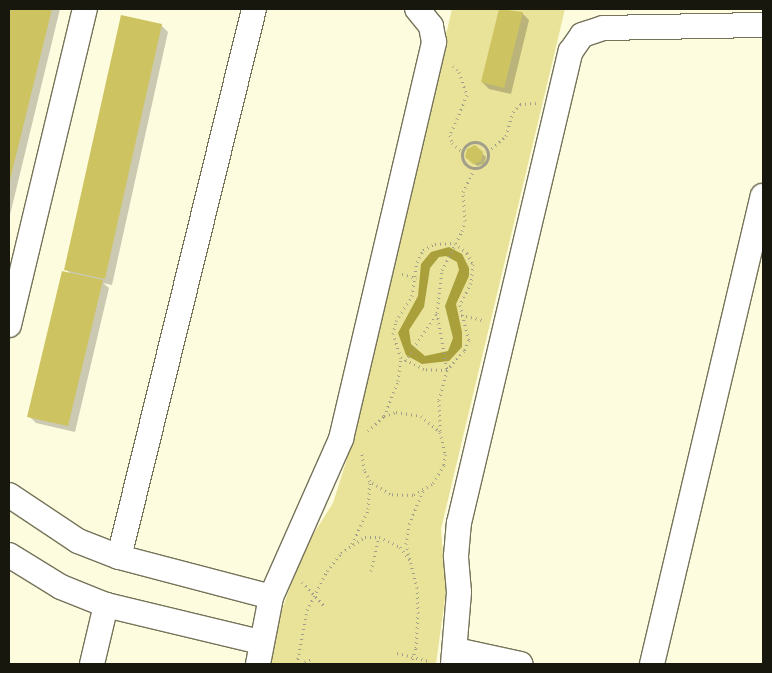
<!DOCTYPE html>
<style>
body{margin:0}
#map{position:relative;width:772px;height:673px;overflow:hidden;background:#fefcdf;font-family:"Nunito Sans",sans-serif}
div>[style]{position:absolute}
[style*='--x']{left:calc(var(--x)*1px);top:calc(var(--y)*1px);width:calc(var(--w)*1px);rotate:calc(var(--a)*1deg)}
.green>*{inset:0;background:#e9e299}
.water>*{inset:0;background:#a99f3b}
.shadow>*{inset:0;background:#0003}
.building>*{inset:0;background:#cdc461}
.path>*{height:3px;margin-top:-1.5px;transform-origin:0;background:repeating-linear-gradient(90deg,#a19f8a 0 1px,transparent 0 5px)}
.path>.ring{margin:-1.5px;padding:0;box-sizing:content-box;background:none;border:3px solid #a19f8a;border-radius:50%}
.roads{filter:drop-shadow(1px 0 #757359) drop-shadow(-1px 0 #757359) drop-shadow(0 1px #757359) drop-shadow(0 -1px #757359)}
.minor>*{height:24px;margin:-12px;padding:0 12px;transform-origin:12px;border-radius:12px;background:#fff}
span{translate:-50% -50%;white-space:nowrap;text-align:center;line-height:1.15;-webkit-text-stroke:4px #fff;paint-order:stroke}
.frame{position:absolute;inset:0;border:10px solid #18170d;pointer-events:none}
</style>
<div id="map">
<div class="green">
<div style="clip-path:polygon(452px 9px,565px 9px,441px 529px,446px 591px,436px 664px,271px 664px,275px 629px,290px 587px,309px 541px,333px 503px,346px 462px)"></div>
</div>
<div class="water">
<div style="clip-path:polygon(evenodd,449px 247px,462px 254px,469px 268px,469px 276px,456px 304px,462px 332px,462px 347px,449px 361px,422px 364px,406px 355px,398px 333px,418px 296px,421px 264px,431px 252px,449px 247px,446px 256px,457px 262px,459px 270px,445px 306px,453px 338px,448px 351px,425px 356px,411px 344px,409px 330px,424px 307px,430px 268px,439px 257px,446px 256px)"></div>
</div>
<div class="shadow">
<div style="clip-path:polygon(9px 9px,60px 9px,9px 219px)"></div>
<div style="clip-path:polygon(500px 9px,522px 13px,529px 20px,511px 94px,489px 89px,482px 82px)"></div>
<div style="clip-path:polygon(161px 25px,168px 32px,112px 285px,103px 283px,109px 288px,75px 432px,36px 423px,29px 416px,71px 274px,66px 269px)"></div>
<div style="clip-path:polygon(475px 147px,486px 157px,484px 164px,477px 166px,470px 160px)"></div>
</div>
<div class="building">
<div style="clip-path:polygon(9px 9px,52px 9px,9px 184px)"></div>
<div style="clip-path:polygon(499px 9px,523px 12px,504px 88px,481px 82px)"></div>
<div style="clip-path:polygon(121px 15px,162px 24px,105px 279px,64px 270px)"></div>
<div style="clip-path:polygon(475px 145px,483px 152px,481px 161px,473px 164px,465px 157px,467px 149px)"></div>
<div style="clip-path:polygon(62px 271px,103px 280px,68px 426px,27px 417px)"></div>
</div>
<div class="path">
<div style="--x:453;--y:66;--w:8;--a:45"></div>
<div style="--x:459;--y:72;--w:24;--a:71"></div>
<div style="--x:467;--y:95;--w:43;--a:113"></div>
<div style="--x:450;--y:135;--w:8;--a:76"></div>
<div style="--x:452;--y:143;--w:13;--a:39"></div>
<div class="ring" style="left:462px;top:142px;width:23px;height:23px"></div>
<div style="--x:488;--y:152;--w:24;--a:-42"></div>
<div style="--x:506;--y:136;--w:25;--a:-74"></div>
<div style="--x:513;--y:112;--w:11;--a:-49"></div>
<div style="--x:520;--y:104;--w:16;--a:-4"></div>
<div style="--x:402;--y:274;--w:15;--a:16"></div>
<div style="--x:437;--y:313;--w:58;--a:80"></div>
<div style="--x:447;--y:370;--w:31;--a:105"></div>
<div style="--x:439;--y:400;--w:32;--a:88"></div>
<div style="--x:461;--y:315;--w:23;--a:13"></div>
<div style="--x:405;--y:361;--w:58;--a:-56.3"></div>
<div style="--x:437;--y:313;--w:43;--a:-83.4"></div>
<div style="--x:442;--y:270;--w:44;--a:-62.9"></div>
<div style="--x:462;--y:231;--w:10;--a:-73"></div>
<div style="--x:465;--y:221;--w:29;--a:-94"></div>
<div style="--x:463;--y:192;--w:25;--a:-64"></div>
<div style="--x:384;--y:416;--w:38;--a:-68"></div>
<div style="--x:398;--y:381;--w:23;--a:-83"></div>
<div style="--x:401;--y:358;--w:25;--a:-108"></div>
<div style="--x:393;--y:334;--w:13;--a:-77"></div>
<div style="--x:396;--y:321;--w:30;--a:-57"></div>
<div style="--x:412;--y:296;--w:34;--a:-82"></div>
<div style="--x:417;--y:262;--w:13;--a:-63"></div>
<div style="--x:423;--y:250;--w:13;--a:-27"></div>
<div style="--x:435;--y:244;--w:20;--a:-3"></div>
<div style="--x:455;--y:243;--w:16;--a:40"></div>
<div style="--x:467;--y:253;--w:13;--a:61"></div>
<div style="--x:473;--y:264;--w:19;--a:96"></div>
<div style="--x:471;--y:283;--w:25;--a:117"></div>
<div style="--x:460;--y:305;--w:36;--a:76"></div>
<div style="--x:469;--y:340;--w:12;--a:114"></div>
<div style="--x:464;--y:351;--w:25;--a:132"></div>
<div style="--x:447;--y:370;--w:23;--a:-178"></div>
<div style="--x:424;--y:369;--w:25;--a:-154"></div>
<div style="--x:368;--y:431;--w:22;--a:-43"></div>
<div style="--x:384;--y:416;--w:13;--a:-18"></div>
<div style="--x:396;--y:412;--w:25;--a:9"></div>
<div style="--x:421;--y:416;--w:25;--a:40"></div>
<div style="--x:440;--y:432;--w:23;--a:77"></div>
<div style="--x:445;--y:454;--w:11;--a:95"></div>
<div style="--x:444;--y:465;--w:22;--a:122"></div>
<div style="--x:432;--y:484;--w:22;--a:150"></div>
<div style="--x:413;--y:495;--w:23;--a:-178"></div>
<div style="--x:390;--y:494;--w:24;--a:-147"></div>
<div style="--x:352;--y:544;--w:38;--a:-65"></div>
<div style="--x:368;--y:509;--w:28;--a:-86"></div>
<div style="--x:370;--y:481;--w:13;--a:-119"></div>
<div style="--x:364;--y:470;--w:17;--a:-97"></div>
<div style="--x:371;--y:571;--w:35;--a:-77"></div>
<div style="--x:302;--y:582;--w:34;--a:47"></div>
<div style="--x:397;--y:653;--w:34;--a:14"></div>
<div style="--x:297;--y:664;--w:55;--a:-79.5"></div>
<div style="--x:307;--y:610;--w:44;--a:-62.9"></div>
<div style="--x:327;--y:571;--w:23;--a:-52"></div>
<div style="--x:341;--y:553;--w:29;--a:-34"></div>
<div style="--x:365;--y:537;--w:14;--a:0"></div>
<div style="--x:379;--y:537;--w:23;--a:25"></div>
<div style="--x:400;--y:547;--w:16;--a:55"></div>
<div style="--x:300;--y:664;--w:13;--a:-23"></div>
<div style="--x:411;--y:664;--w:17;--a:-73"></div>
<div style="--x:416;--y:648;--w:35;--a:-87"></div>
<div style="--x:418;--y:613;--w:25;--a:-92"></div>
<div style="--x:417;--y:588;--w:45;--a:-104"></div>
<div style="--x:406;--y:544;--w:20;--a:-81"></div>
<div style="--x:409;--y:524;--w:36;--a:-67"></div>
</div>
<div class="roads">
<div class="minor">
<div style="--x:9;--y:325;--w:325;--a:-76.5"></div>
<div style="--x:9;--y:495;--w:83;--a:33.7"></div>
<div style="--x:78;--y:541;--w:44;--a:21.3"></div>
<div style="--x:119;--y:557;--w:157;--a:14.7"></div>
<div style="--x:9;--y:555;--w:61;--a:31.6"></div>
<div style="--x:61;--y:587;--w:48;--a:21.8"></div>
<div style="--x:106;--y:605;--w:158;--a:13.5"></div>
<div style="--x:119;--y:557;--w:564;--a:-76.16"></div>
<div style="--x:456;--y:650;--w:66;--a:12.3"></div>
<div style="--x:92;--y:664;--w:61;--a:-76.7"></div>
<div style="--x:258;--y:664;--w:68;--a:-79"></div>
<div style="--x:271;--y:597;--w:173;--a:-66.1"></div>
<div style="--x:341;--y:439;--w:408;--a:-76.8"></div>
<div style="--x:434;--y:42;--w:16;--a:-101"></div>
<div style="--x:431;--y:26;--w:22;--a:-129"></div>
<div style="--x:453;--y:664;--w:72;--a:-85.2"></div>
<div style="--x:459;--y:592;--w:36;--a:-95"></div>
<div style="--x:456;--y:556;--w:33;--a:-85"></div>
<div style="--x:459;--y:523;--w:485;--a:-76.7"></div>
<div style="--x:571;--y:51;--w:19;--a:-55"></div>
<div style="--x:582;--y:35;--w:22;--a:-18"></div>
<div style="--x:603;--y:28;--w:160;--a:-1.1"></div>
<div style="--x:652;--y:664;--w:481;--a:-76.7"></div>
</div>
</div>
<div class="frame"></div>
</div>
